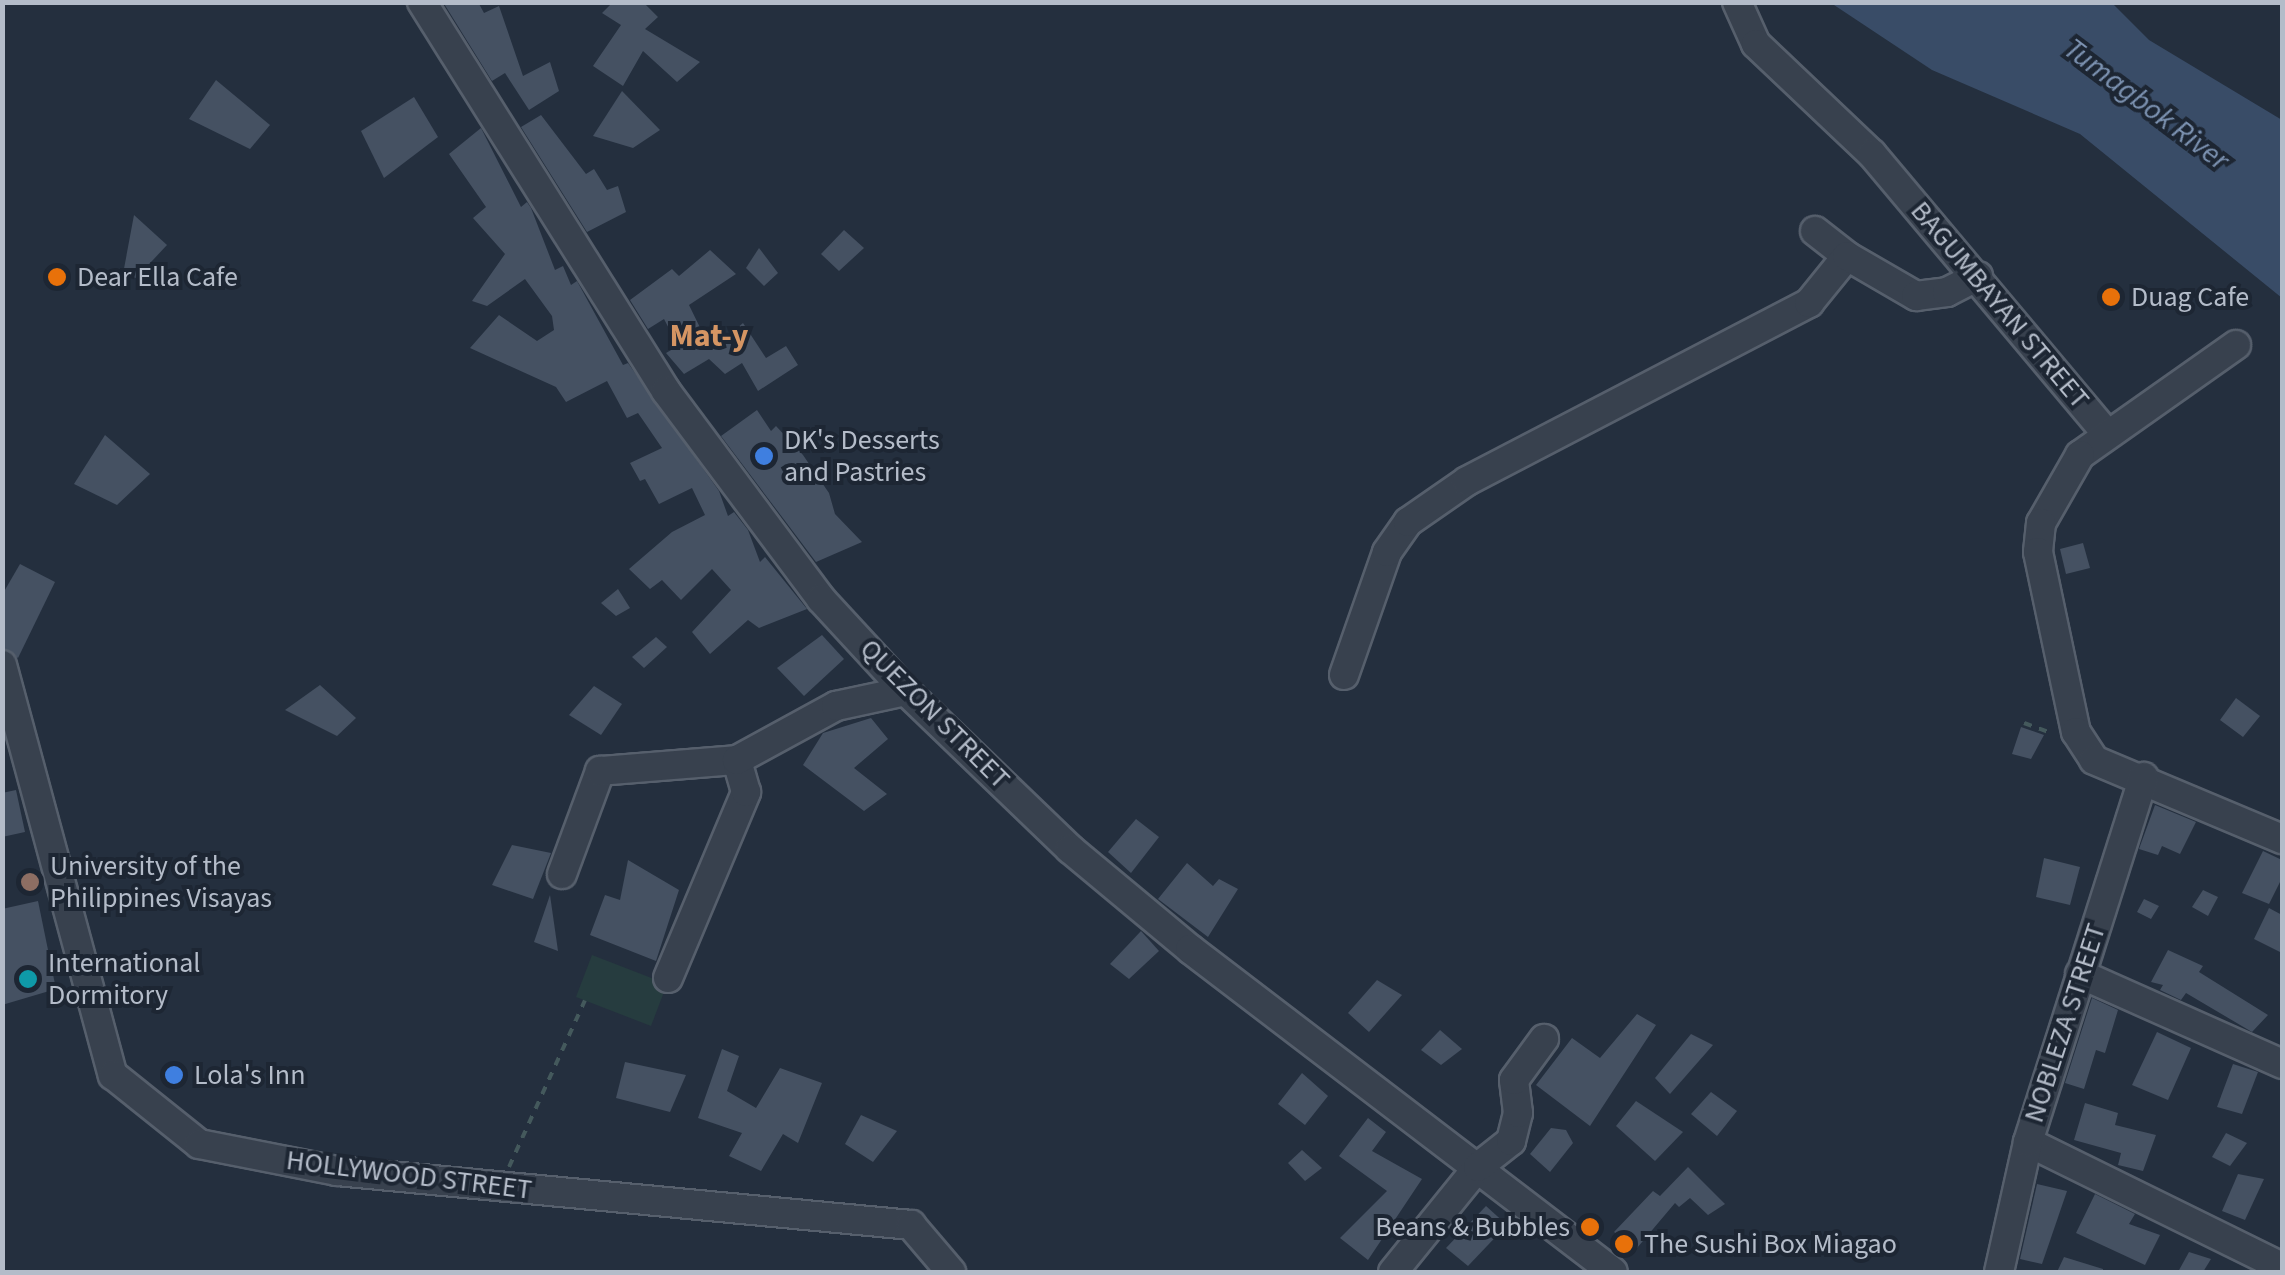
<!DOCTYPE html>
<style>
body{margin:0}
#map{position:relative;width:2285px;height:1275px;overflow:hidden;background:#242f3e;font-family:"Source Sans 3",sans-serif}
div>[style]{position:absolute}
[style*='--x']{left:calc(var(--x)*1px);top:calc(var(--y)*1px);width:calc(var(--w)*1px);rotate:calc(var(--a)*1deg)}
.green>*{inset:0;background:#263c3f}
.water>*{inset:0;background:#394c67}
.building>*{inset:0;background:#455162}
.path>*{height:4px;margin-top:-2px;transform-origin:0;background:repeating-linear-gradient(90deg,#44595c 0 8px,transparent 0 16px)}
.roads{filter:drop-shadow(2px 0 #565f6c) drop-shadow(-2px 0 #565f6c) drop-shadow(0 2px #565f6c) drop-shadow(0 -2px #565f6c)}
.minor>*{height:28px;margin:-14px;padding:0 14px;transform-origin:14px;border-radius:14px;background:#38414e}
.dots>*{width:28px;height:28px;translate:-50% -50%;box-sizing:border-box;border:5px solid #1d2633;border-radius:50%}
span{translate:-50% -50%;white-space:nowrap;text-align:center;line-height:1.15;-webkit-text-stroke:8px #1d2633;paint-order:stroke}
.poi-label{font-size:28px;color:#b4bcc9}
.left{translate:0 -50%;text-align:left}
.right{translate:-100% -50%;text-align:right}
.street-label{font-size:28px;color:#b4bcc9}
.water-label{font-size:30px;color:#7c92b1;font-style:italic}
.quarter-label{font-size:32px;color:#d59563;font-weight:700}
.frame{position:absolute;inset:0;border:5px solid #b4bcc9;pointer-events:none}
</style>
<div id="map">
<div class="green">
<div style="clip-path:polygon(592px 955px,667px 984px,651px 1026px,576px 997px)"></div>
</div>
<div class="water">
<div style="clip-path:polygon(1831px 3px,2112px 3px,2149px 40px,2282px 120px,2282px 298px,2080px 134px,1932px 70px)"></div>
</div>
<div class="building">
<div style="clip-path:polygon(443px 2px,478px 2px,484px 13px,499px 6px,523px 76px,550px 62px,559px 91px,529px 110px,505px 73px,492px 81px)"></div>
<div style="clip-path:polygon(613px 2px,643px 2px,658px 17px,645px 29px,700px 62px,677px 82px,643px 51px,623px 86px,593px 66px,621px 25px,602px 13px)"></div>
<div style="clip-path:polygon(216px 80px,270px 125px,250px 149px,189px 119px)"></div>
<div style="clip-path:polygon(622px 91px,660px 130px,633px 148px,593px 136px)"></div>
<div style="clip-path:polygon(414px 97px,438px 137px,384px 178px,361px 131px)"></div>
<div style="clip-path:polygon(541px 115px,586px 174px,594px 169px,607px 190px,618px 186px,626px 212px,587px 232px,521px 127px)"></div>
<div style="clip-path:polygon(481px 128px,521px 207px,527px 202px,531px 208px,555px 270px,563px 266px,571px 285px,577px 281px,623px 365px,628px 363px,719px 491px,728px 516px,734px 512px,748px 530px,760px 562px,765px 557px,807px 609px,759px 628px,748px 620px,710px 654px,692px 632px,731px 590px,712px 569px,681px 600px,662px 580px,650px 589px,629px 569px,672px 532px,705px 515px,692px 488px,659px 504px,645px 479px,640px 481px,630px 463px,662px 448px,638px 413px,627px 418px,607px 381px,566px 402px,556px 387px,470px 348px,499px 315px,537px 341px,554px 330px,552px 316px,525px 279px,487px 306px,472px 301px,505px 254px,473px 218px,486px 207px,449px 154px)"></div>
<div style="clip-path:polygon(134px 215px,167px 245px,136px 278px,123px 274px)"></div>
<div style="clip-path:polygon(844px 230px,864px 248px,839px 271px,821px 254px)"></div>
<div style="clip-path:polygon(759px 248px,778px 273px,764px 286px,746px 268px)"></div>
<div style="clip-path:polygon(710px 250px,736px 274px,689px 305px,711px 350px,743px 323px,766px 358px,786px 346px,798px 365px,758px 391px,742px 363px,725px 374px,709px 359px,684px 374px,666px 353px,678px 346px,664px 319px,648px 329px,630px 300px,672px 269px,679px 276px)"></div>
<div style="clip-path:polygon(757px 410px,771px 431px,776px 426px,803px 455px,829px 493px,835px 514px,862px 542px,816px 562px,721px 436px)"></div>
<div style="clip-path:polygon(105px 435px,150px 474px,117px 505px,74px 484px)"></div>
<div style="clip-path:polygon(2083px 543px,2090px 568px,2066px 574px,2060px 549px)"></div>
<div style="clip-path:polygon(20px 564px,55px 582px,18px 658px,2px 648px,2px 595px)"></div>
<div style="clip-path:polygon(618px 589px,630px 608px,616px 616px,601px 603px)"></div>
<div style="clip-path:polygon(822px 635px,844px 659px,804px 696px,777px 668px)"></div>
<div style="clip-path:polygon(656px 637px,667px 647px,644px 668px,632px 657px)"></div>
<div style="clip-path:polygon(320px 685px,356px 718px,337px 736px,285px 710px)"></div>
<div style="clip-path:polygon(594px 686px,622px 704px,601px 735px,569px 715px)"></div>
<div style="clip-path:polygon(2236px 698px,2260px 716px,2243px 737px,2220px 720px)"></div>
<div style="clip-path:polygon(871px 718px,888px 739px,854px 768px,887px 794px,864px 811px,803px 765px,823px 733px)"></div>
<div style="clip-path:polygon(2021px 727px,2044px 735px,2031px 759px,2012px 754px)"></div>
<div style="clip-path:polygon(16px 790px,25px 832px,2px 837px,2px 793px)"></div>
<div style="clip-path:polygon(2155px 805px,2196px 822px,2180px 854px,2162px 846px,2158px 855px,2139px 849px)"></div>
<div style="clip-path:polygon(1136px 819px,1159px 837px,1131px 873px,1108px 852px)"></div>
<div style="clip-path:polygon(512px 845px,551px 853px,533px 899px,492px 885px)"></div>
<div style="clip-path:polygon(2263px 851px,2282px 860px,2282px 878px,2269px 904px,2242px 893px)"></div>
<div style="clip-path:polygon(2044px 858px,2080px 867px,2070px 905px,2036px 897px)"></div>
<div style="clip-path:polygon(628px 860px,679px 890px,656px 961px,590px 935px,605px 895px,620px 900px)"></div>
<div style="clip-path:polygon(1187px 863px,1213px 886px,1219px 879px,1238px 889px,1208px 937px,1158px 899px)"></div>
<div style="clip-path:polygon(2203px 890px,2218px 897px,2208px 916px,2192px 907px)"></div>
<div style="clip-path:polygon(550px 895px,558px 951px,534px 942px)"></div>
<div style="clip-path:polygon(2144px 899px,2159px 906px,2151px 919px,2137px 912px)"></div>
<div style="clip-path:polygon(38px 901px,56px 989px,2px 1005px,2px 909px)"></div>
<div style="clip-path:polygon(2269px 908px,2282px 915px,2282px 953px,2254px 939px)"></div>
<div style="clip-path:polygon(1141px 931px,1159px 951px,1129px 979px,1110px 964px)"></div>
<div style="clip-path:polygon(2168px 950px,2203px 966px,2199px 972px,2268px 1015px,2252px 1032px,2186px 993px,2181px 1000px,2160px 990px,2163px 985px,2151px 982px)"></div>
<div style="clip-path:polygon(1377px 980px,1402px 995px,1369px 1032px,1348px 1013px)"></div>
<div style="clip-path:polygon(2092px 998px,2118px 1010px,2105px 1053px,2096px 1050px,2084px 1089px,2065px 1083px)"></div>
<div style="clip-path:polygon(1637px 1014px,1656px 1025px,1590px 1126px,1536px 1085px,1572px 1038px,1600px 1058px)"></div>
<div style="clip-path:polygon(1440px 1030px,1462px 1049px,1441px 1065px,1421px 1050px)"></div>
<div style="clip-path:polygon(2157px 1032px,2191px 1048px,2168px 1100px,2132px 1085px)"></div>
<div style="clip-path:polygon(1691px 1034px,1713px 1045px,1670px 1094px,1655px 1078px)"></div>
<div style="clip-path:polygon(722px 1049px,739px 1056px,727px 1091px,756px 1108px,780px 1068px,822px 1083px,798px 1143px,783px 1134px,761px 1171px,729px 1156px,742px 1133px,698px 1118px)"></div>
<div style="clip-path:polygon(625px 1062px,686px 1075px,670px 1112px,616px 1098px)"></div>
<div style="clip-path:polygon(2233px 1064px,2258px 1072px,2242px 1114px,2217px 1107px)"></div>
<div style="clip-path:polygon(1302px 1073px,1328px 1096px,1305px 1125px,1278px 1104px)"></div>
<div style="clip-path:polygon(1711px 1092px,1737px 1111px,1717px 1136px,1691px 1114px)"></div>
<div style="clip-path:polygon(1636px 1101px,1683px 1132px,1655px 1161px,1616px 1126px)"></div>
<div style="clip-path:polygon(2085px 1103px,2118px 1113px,2115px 1125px,2156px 1135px,2143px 1171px,2118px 1165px,2121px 1153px,2074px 1140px)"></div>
<div style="clip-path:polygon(861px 1115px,897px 1131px,873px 1162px,845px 1144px)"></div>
<div style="clip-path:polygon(1368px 1118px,1386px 1132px,1372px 1151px,1422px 1179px,1368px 1260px,1340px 1238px,1387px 1191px,1339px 1156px)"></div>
<div style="clip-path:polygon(1551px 1128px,1566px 1130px,1573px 1143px,1550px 1172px,1530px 1154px)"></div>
<div style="clip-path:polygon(2226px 1133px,2247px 1143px,2230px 1166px,2212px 1157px)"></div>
<div style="clip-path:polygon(1302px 1150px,1322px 1168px,1305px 1181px,1288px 1163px)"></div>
<div style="clip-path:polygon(1688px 1167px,1725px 1204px,1708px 1215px,1690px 1198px,1679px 1207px,1675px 1203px,1637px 1248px,1614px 1232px,1653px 1191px,1660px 1196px)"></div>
<div style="clip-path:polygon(2238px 1174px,2264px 1179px,2245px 1220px,2222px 1211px)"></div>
<div style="clip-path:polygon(2037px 1184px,2067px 1191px,2042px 1264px,2020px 1259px)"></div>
<div style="clip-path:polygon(2095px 1194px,2135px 1214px,2129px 1224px,2160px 1235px,2145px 1265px,2076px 1233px)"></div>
<div style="clip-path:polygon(1486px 1206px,1507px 1225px,1468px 1266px,1446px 1248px)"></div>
<div style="clip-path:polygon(2189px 1252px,2211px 1259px,2203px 1272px,2178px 1272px)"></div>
<div style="clip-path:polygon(2064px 1257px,2103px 1269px,2103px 1272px,2057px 1272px)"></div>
</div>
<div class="path">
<div style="--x:2024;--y:723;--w:30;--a:20"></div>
<div style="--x:509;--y:1167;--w:183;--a:-65.5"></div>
</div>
<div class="roads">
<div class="minor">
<div style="--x:422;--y:2;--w:459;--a:57.9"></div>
<div style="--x:666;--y:391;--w:259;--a:53.3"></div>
<div style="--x:821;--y:599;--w:125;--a:47.3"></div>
<div style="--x:906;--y:691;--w:228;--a:43.9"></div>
<div style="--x:1070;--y:849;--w:156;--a:39.8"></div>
<div style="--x:1190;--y:949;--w:532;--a:37.37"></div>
<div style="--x:1737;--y:2;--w:46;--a:65.7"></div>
<div style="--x:1756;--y:44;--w:160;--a:43.5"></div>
<div style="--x:1872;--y:154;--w:363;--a:50"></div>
<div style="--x:1815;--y:231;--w:41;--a:38"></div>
<div style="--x:2236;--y:345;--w:191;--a:144.8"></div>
<div style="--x:2080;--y:455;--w:78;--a:119.8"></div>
<div style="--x:2041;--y:523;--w:29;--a:96"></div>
<div style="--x:2038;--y:552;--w:184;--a:78.1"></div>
<div style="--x:2076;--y:732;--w:33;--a:57"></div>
<div style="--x:2094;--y:760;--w:204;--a:22.8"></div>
<div style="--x:2;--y:665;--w:425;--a:74.9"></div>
<div style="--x:113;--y:1075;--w:110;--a:38.7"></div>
<div style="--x:199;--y:1144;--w:141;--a:11.1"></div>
<div style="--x:337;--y:1171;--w:577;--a:5.37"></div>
<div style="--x:911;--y:1225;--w:62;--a:49.6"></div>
<div style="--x:1344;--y:675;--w:130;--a:-70.7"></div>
<div style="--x:1387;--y:552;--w:37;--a:-55"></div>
<div style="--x:1408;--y:522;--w:72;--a:-34.8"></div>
<div style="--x:1467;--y:481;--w:386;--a:-27.5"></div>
<div style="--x:1809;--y:303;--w:60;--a:-51"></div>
<div style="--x:1847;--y:256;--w:80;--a:30.1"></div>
<div style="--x:1916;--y:296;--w:31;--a:-7"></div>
<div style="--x:1947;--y:292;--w:35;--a:-27"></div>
<div style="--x:562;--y:874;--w:110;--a:-69.7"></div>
<div style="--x:600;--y:771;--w:137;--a:-4.6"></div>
<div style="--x:2080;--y:974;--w:221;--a:24"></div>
<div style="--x:668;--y:978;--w:202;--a:-67.2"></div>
<div style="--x:746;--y:792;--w:33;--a:-106"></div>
<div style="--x:737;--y:760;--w:113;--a:-28.6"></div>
<div style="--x:836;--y:706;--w:72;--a:-12.1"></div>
<div style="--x:2028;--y:1142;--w:283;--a:26.2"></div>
<div style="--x:1393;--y:1272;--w:135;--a:-51"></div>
<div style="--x:1478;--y:1167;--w:42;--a:-38.2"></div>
<div style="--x:1511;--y:1141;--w:29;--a:-76"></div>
<div style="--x:1518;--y:1113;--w:33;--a:-97"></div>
<div style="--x:1514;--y:1080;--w:51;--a:-53.8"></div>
<div style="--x:1999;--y:1272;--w:133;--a:-77.4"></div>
<div style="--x:2028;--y:1142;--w:383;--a:-72.4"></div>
</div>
</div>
<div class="dots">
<div style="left:57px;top:277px;background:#e8710a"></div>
<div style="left:2111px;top:297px;background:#e8710a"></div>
<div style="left:764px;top:456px;background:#3f7fe0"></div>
<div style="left:30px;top:882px;background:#8d6e63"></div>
<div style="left:28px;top:979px;background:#0f9aa8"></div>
<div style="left:174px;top:1075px;background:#3f7fe0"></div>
<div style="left:1590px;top:1227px;background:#e8710a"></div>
<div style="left:1624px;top:1244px;background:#e8710a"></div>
</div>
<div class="poi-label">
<span class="left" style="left:77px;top:277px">Dear Ella Cafe</span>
<span class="left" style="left:2131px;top:297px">Duag Cafe</span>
<span class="left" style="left:784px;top:456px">DK's Desserts<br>and Pastries</span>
<span class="left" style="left:50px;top:882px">University of the<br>Philippines Visayas</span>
<span class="left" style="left:48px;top:979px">International<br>Dormitory</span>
<span class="left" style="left:194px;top:1075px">Lola's Inn</span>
<span class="right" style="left:1570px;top:1227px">Beans &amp; Bubbles</span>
<span class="left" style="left:1644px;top:1244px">The Sushi Box Miagao</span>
</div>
<div class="street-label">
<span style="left:2000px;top:305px;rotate:50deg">BAGUMBAYAN STREET</span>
<span style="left:935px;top:714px;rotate:45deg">QUEZON STREET</span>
<span style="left:2065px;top:1023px;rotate:-72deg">NOBLEZA STREET</span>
<span style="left:409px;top:1175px;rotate:7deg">HOLLYWOOD STREET</span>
</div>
<div class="water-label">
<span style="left:2146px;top:105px;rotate:37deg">Tumagbok River</span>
</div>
<div class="quarter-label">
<span style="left:709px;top:336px">Mat-y</span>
</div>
<div class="frame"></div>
</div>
